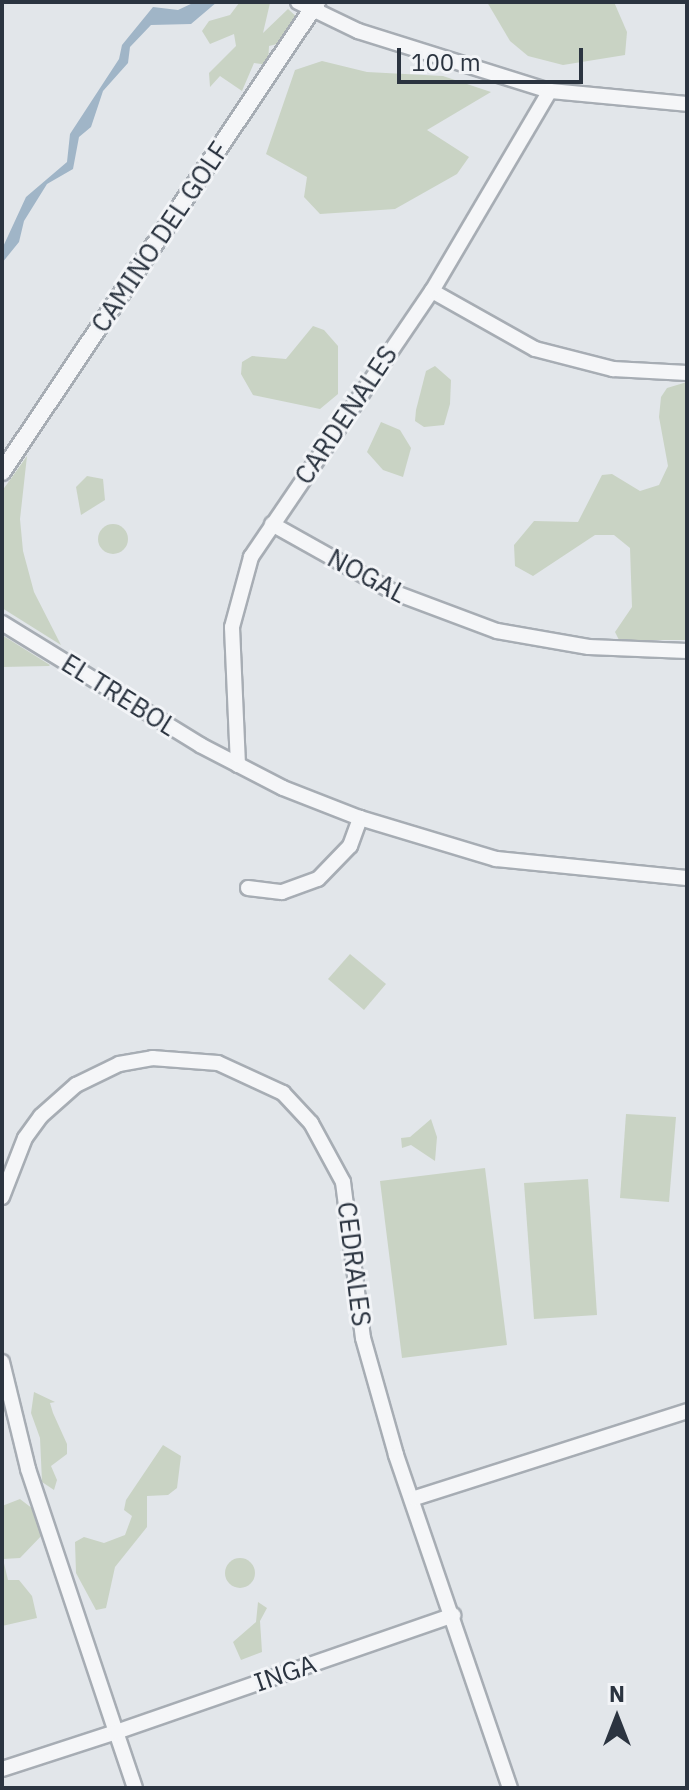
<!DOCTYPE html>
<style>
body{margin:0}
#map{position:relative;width:689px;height:1790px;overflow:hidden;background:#e2e6ea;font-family:"IBM Plex Sans",sans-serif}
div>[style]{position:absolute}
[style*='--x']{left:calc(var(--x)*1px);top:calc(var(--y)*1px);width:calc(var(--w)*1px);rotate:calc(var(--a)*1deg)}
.green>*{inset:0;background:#c9d3c4}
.round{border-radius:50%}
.water>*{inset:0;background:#a0b5c7}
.roads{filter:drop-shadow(2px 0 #a7adb4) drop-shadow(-2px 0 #a7adb4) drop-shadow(0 2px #a7adb4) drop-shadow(0 -2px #a7adb4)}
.minor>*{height:14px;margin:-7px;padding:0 7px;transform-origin:7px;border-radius:7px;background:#f5f6f8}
.tertiary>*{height:16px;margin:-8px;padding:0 8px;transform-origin:8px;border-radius:8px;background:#f5f6f8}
span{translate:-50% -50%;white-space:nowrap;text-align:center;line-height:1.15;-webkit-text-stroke:6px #f2f4f7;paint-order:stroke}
.street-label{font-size:26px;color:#2b3440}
.frame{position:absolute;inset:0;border:4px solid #2b3440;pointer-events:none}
.north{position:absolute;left:577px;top:1678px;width:80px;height:80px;-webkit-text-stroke:6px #f2f4f7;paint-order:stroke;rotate:0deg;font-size:22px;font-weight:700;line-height:32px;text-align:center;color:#2b3440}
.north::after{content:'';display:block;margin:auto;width:28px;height:36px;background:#2b3440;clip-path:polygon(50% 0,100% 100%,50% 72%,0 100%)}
.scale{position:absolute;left:397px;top:48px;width:186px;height:36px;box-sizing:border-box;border:4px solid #2b3440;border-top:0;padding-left:10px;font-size:24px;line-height:28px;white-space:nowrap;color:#2b3440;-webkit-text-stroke:6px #f2f4f7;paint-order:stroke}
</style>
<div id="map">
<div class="green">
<div style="clip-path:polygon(487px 2px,614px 2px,627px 32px,625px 55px,563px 65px,528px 56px,510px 41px)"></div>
<div style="clip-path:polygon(239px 3px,270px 3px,263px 33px,288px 9px,299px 19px,289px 41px,269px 46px,268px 65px,254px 63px,242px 91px,220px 76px,210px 87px,209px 73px,236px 46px,234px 34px,210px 44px,202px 31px,209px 21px,230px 15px)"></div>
<div style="clip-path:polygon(322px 61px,367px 72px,443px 76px,491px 92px,427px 130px,469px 157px,457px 174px,395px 209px,320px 214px,304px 197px,307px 177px,266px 154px,295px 70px)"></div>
<div style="clip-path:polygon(313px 326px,324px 330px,338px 346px,338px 394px,320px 409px,253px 395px,241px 374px,242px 362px,252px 356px,286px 359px)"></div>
<div style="clip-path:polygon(435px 366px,451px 380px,450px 404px,444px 425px,424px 427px,415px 421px,416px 410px,426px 371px)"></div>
<div style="clip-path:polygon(687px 382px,687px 640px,619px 640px,615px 632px,632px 607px,630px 548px,614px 535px,595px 535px,533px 576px,515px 566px,514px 545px,534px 521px,578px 522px,602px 475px,612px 474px,640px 491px,659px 485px,668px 466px,659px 417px,661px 397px,667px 388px)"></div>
<div style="clip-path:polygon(381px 422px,400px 430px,411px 448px,403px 477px,383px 470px,367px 452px)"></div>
<div style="clip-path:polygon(27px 456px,20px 519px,23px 551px,34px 592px,61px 645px,2px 608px,2px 491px)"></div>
<div style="clip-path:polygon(87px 476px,103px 479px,105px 500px,81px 515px,76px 487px)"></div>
<div class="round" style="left:98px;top:524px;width:30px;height:30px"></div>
<div style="clip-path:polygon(2px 635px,50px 665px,49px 666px,2px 667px)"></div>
<div style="clip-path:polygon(350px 954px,386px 984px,364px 1010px,328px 979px)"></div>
<div style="clip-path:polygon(626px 1114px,676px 1117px,669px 1202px,620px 1198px)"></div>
<div style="clip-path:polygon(431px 1119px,437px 1137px,435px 1161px,411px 1145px,402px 1148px,401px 1138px,410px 1137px)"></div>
<div style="clip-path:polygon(485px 1168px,507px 1345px,402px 1358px,380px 1181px)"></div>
<div style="clip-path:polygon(588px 1179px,597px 1315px,534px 1319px,524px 1183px)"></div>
<div style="clip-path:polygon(34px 1392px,55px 1402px,50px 1403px,53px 1413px,67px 1444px,67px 1454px,51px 1466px,57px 1480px,54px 1490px,42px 1482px,40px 1438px,31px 1413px)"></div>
<div style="clip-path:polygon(163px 1445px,181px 1456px,177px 1488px,168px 1495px,147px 1496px,147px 1527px,115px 1567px,106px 1608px,96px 1610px,76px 1573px,75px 1542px,84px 1537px,104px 1543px,125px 1535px,132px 1516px,124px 1510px,126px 1500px)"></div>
<div style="clip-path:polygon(20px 1499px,33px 1509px,45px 1532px,20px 1558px,3px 1559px,8px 1580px,19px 1580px,32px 1596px,37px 1618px,2px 1626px,2px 1506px)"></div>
<div class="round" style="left:225px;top:1558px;width:30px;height:30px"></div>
<div style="clip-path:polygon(258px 1602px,267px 1608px,260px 1621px,262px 1652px,241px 1660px,233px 1642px,256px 1622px)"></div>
</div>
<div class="water">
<div style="clip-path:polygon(195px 2px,217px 2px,191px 24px,151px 25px,130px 47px,128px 63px,103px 91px,91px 127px,79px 137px,73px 169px,47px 184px,24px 221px,19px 242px,2px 263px,2px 249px,26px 197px,67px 162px,70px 134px,119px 59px,122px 45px,153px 7px,178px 10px)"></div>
</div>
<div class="roads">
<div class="minor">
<div style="--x:298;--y:2;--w:67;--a:25.8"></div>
<div style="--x:358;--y:31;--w:201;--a:17.4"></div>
<div style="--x:550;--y:91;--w:138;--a:5.4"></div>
<div style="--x:432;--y:291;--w:118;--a:29.4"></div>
<div style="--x:535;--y:349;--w:81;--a:14.4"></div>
<div style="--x:613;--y:369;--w:74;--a:3.1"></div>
<div style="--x:272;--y:524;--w:139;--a:29.3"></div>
<div style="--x:393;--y:592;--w:111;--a:20.6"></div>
<div style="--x:497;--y:631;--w:93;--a:9.9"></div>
<div style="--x:589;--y:647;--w:98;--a:2.3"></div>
<div style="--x:2;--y:623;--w:233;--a:31.6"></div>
<div style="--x:200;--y:745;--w:93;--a:27.4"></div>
<div style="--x:283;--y:788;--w:83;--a:21.3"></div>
<div style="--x:360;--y:818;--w:142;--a:16.8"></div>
<div style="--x:496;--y:859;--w:192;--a:5.7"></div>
<div style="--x:238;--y:765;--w:138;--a:-92.5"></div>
<div style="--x:232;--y:627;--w:73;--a:-74.8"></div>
<div style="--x:251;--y:557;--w:322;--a:-55.8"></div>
<div style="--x:432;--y:291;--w:232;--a:-59.5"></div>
<div style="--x:248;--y:888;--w:34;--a:7"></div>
<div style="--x:282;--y:892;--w:38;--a:-20"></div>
<div style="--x:318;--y:879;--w:46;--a:-45.9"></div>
<div style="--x:350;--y:846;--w:30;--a:-70"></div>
<div style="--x:2;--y:1197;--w:63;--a:-68.7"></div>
<div style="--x:25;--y:1138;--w:27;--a:-54"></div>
<div style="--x:41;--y:1116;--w:47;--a:-41.5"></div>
<div style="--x:76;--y:1085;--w:48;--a:-26"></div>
<div style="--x:119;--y:1064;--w:34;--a:-10"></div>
<div style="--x:152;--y:1058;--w:66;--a:4.3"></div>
<div style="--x:218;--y:1063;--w:72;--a:24.8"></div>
<div style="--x:283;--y:1093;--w:41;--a:47"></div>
<div style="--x:311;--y:1123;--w:67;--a:61.5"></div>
<div style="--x:343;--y:1182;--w:157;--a:82.7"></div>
<div style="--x:363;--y:1338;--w:122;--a:74.2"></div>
<div style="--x:396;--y:1455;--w:352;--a:71.1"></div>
<div style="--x:2;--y:1362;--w:110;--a:76.3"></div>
<div style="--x:28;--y:1469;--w:277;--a:71.5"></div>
<div style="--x:116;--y:1732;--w:120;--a:162"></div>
<div style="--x:415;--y:1498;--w:286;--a:-17.7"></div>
<div style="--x:135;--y:1788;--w:59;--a:-108.7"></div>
<div style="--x:116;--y:1732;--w:357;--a:-19.1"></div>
</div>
<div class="tertiary">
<div style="--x:2;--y:472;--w:566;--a:-56.17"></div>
</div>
</div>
<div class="street-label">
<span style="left:160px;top:237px;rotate:-56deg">CAMINO DEL GOLF</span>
<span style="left:346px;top:415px;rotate:-56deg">CARDENALES</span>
<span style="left:367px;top:576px;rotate:28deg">NOGAL</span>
<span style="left:119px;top:695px;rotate:32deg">EL TREBOL</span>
<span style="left:354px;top:1264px;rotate:83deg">CEDRALES</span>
<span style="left:285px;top:1673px;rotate:-19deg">INGA</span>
</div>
<div class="frame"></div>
<div class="north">N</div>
<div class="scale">100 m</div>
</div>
